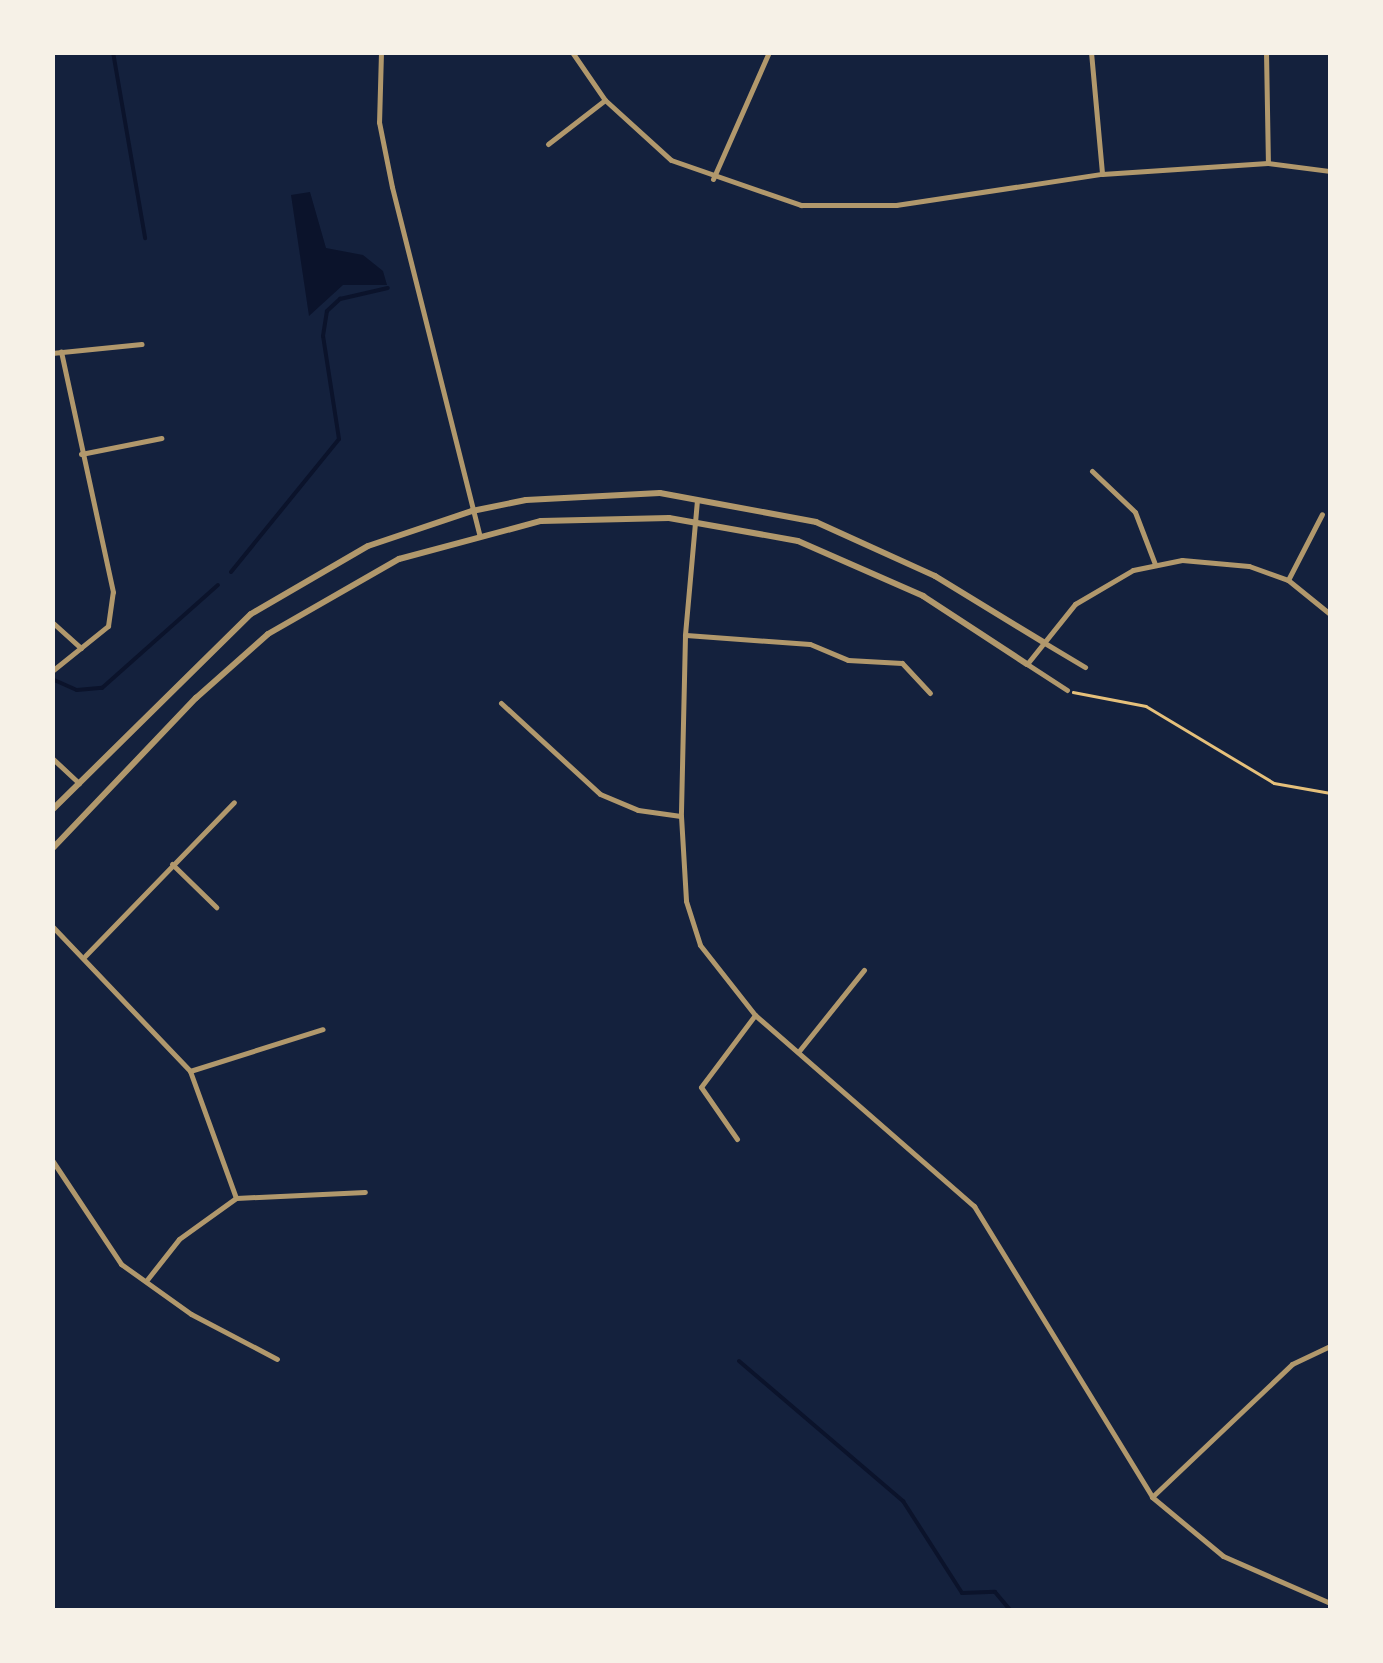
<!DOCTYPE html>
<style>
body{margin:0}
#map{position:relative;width:1383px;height:1663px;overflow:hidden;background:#14213d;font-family:"DejaVu Sans",sans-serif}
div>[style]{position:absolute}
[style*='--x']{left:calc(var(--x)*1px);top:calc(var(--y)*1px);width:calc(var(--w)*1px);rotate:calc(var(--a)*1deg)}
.water>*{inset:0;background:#0b132b}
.stream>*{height:4px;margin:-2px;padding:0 2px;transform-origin:2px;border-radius:2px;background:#0b132b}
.path>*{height:2.5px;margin:-1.25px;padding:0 1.25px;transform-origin:1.25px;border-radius:1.25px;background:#e5c07b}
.minor>*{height:5px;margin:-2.5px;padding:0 2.5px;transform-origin:2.5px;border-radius:2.5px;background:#b1986c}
.tertiary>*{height:6px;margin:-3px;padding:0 3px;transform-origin:3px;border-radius:3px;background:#b1986c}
span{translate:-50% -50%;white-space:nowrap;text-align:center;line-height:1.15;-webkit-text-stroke:8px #f6f1e7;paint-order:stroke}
.frame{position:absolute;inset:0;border:55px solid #f6f1e7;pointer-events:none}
</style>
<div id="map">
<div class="water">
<div style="clip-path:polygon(310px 192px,326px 248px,363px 255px,383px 271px,387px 285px,343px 285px,309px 316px,291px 195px)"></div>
</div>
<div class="stream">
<div style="--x:113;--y:52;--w:189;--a:80.2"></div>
<div style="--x:231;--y:572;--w:171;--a:-50.9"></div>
<div style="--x:339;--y:439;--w:104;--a:-98.8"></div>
<div style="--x:323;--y:336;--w:25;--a:-81"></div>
<div style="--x:327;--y:311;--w:18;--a:-43"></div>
<div style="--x:340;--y:299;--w:49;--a:-12.9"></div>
<div style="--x:52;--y:679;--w:27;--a:24"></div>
<div style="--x:77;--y:690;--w:25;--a:-5"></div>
<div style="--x:102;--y:688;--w:155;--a:-41.6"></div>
<div style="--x:739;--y:1361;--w:216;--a:40.5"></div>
<div style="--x:903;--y:1501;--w:109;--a:57.3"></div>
<div style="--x:962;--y:1593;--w:33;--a:-2"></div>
<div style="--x:995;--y:1592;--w:23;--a:50"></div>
</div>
<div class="path">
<div style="--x:1073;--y:692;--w:74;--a:10.9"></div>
<div style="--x:1146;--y:706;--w:149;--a:31"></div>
<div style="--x:1274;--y:783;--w:57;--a:10.1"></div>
</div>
<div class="minor">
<div style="--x:381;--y:52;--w:70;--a:91.6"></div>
<div style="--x:379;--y:122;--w:66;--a:78.7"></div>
<div style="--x:392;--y:187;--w:358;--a:75.9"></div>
<div style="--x:572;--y:52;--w:58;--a:55.5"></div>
<div style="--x:605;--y:100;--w:89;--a:42.3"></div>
<div style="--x:671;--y:160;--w:138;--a:19.1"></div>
<div style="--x:801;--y:205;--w:95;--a:0"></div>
<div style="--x:896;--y:205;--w:208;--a:-8.6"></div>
<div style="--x:1102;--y:174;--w:166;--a:-3.8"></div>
<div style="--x:1268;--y:163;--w:63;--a:7.4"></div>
<div style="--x:1091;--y:52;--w:122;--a:84.8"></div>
<div style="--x:1266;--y:52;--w:111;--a:89"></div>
<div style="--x:548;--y:144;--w:72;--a:-37.7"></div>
<div style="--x:713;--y:179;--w:139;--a:-66.2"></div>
<div style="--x:52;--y:353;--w:90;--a:-5.7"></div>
<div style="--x:81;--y:454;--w:82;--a:-11.3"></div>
<div style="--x:1092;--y:471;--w:59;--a:43.6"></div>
<div style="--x:1135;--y:512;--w:56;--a:69"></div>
<div style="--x:697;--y:500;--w:136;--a:95.1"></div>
<div style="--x:685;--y:635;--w:181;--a:91.3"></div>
<div style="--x:681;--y:816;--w:85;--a:86.6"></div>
<div style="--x:686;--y:901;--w:46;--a:72.3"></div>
<div style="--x:700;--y:945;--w:89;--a:51.8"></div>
<div style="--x:755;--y:1015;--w:291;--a:41.1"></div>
<div style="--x:974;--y:1206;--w:341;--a:58.5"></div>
<div style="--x:1152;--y:1497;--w:92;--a:39.7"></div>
<div style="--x:1223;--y:1556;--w:117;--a:23.7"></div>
<div style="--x:1288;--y:580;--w:74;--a:-62.7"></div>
<div style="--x:52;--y:622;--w:39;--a:42"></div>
<div style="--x:686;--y:635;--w:124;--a:4.2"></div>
<div style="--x:810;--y:644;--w:41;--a:22.8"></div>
<div style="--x:848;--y:660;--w:54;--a:3.2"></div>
<div style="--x:902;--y:663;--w:41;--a:47"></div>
<div style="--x:1043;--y:642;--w:49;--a:30.8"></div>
<div style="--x:52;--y:671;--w:72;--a:-38.8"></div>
<div style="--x:108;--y:626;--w:34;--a:-82"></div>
<div style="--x:113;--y:592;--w:246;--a:-102.2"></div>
<div style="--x:1067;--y:690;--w:48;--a:-147"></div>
<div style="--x:1027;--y:664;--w:77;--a:-51.3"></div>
<div style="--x:1075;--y:604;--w:67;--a:-30.4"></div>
<div style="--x:1133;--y:570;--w:50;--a:-11.5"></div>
<div style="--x:1182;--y:560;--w:67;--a:5.1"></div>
<div style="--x:1249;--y:566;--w:41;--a:19.7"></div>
<div style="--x:1288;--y:580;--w:54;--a:39"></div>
<div style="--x:501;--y:703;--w:134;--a:42.6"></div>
<div style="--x:600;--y:794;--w:41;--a:22.8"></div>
<div style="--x:638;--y:810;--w:43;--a:7.9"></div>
<div style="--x:52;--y:758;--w:37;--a:43"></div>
<div style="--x:172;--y:864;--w:62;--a:44.3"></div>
<div style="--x:52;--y:926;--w:200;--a:46.4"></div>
<div style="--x:190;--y:1071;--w:135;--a:70.1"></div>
<div style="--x:85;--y:956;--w:214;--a:-45.9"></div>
<div style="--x:799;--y:1051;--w:104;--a:-51.3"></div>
<div style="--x:190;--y:1071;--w:139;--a:-17.5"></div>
<div style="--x:737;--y:1139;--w:63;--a:-124.7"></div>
<div style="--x:701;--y:1087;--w:90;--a:-53.1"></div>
<div style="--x:52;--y:1160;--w:125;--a:56.4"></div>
<div style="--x:121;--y:1264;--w:86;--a:35.5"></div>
<div style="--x:191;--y:1314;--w:97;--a:27.6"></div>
<div style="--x:146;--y:1281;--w:53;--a:-51.8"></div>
<div style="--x:179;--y:1239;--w:70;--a:-35.7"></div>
<div style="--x:236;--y:1198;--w:129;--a:-2.7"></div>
<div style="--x:1152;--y:1497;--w:193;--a:-43.5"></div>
<div style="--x:1292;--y:1364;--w:42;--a:-25.3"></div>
</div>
<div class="tertiary">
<div style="--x:52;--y:810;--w:279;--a:-44.6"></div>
<div style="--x:251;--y:614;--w:135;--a:-30.2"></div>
<div style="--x:368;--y:546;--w:110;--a:-18.6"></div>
<div style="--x:472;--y:511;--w:55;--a:-11.5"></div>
<div style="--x:526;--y:500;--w:134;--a:-3"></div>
<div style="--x:660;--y:493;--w:159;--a:10.5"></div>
<div style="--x:816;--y:522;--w:131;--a:24.4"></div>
<div style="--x:935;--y:576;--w:127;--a:31.4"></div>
<div style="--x:52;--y:849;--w:209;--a:-46.4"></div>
<div style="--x:196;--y:698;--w:96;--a:-41.6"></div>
<div style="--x:268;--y:634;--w:151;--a:-29.8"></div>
<div style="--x:399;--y:559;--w:147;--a:-15"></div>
<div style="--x:541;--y:521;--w:128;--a:-1.3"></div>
<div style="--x:669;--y:518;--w:131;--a:10.1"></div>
<div style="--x:798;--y:541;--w:137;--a:23.7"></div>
<div style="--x:923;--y:596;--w:124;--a:33.2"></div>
</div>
<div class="frame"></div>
</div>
